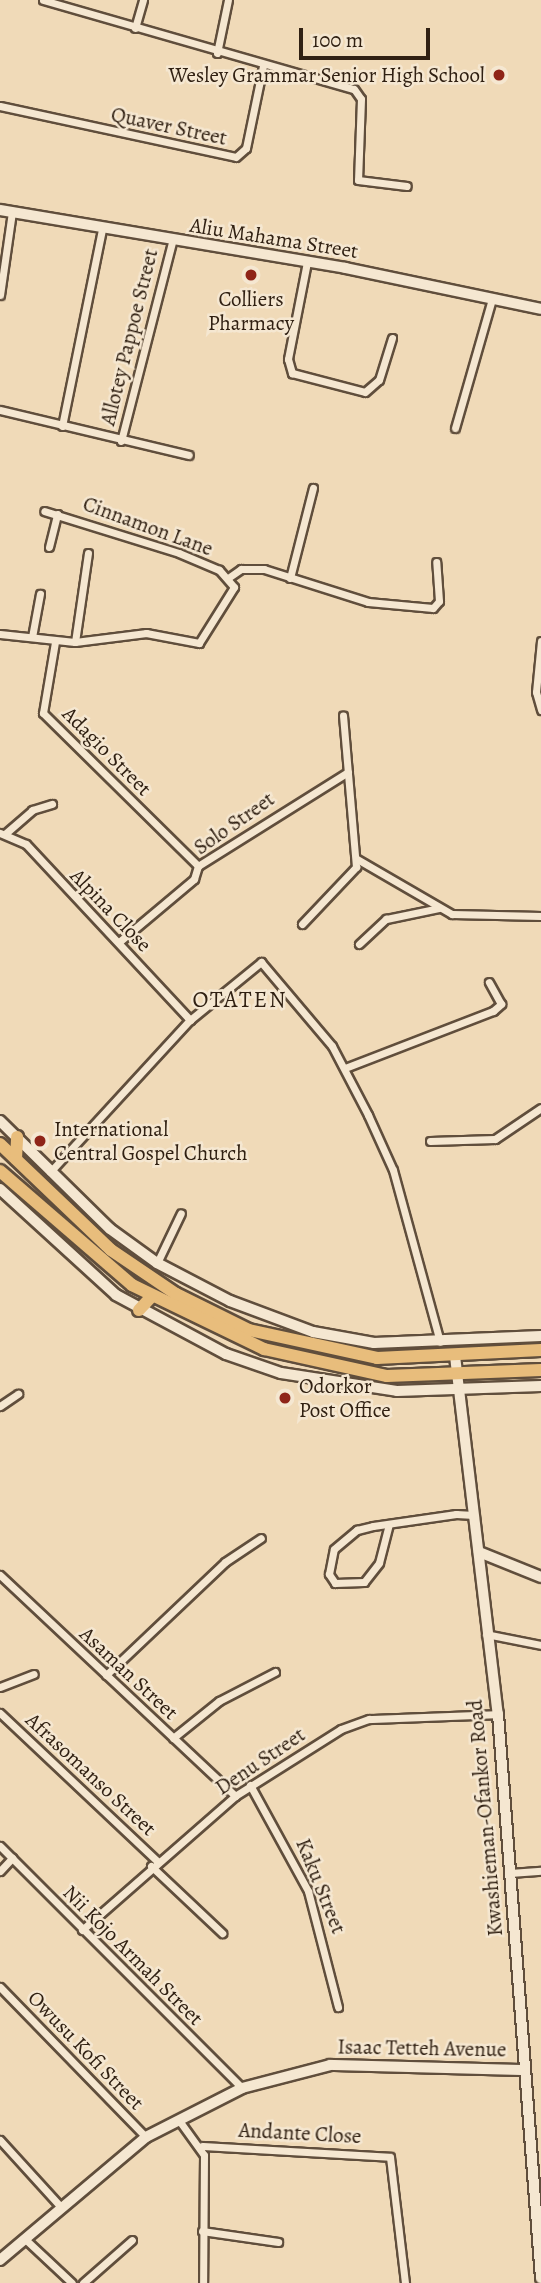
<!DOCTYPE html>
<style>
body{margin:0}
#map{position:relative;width:541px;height:2283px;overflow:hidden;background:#f0dab8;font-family:Alegreya,serif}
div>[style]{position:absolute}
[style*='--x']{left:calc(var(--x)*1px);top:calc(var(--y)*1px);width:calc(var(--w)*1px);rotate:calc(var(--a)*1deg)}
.roads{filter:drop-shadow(2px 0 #604e3c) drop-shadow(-2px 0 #604e3c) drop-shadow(0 2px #604e3c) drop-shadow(0 -2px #604e3c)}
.street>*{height:7px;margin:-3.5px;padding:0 3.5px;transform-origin:3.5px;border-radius:3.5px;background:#f5e7d1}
.secondary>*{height:10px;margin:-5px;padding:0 5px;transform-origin:5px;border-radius:5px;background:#f5e7d1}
.highway>*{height:12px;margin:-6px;padding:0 6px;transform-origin:6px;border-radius:6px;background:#e8bd7c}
.dots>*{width:19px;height:19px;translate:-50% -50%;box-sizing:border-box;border:4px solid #f5e7d1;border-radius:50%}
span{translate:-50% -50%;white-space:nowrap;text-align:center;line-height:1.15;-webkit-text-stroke:5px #f5e7d1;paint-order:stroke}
.poi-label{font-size:21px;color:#302012}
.right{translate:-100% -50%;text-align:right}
.left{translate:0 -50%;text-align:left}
.street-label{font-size:21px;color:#302012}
.neighbourhood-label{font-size:23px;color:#302012;letter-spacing:2px}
.scale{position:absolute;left:299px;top:28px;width:131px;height:32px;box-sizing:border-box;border:4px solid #302012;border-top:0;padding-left:9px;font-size:21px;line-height:24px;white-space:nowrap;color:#302012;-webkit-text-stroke:5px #f5e7d1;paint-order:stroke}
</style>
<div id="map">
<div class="roads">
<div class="street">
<div style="--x:43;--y:0;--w:323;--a:16"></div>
<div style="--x:354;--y:89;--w:12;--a:55"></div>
<div style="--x:361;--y:99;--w:81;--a:92.1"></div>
<div style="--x:358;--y:180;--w:49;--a:7"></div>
<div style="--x:135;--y:28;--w:29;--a:-74"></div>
<div style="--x:217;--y:53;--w:54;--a:-78.3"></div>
<div style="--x:0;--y:106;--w:241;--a:12.2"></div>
<div style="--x:236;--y:157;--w:13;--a:-42"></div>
<div style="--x:246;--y:148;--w:84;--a:-78.3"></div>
<div style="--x:307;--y:262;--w:99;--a:101.1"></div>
<div style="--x:288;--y:359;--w:15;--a:74"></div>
<div style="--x:292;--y:373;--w:75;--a:14.6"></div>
<div style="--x:365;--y:392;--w:18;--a:-41"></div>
<div style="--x:379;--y:380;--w:44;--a:-72.8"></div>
<div style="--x:0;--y:295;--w:84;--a:-81.8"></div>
<div style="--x:0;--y:410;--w:194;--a:13.4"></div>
<div style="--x:62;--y:426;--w:201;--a:-78.5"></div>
<div style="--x:455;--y:428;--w:134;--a:-74"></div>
<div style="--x:121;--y:441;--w:205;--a:-75.6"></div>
<div style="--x:49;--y:547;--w:34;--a:-76"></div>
<div style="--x:228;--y:578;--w:16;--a:-35"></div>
<div style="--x:241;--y:569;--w:23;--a:0"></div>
<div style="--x:264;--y:569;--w:109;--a:17.6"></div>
<div style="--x:368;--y:602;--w:65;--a:5.3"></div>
<div style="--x:433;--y:608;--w:9;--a:-49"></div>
<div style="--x:439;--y:601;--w:39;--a:-94"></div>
<div style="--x:290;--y:578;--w:93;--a:-75.7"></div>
<div style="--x:0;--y:634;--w:75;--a:6.1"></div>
<div style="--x:75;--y:642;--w:72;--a:-7.2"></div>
<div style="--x:146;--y:633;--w:54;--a:10.7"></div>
<div style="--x:199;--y:643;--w:66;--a:-58"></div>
<div style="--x:234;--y:587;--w:23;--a:-131"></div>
<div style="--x:219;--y:570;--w:43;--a:-157"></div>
<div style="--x:179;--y:553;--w:141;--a:-162.7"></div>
<div style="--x:32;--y:637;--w:44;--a:-79.5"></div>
<div style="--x:541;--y:641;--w:51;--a:95.6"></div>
<div style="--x:536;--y:692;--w:19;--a:74"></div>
<div style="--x:55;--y:642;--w:72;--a:99.6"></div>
<div style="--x:43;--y:713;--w:218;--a:44.6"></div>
<div style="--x:75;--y:642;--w:90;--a:-81.7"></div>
<div style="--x:0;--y:833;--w:28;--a:23"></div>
<div style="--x:26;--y:844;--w:241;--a:47"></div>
<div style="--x:6;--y:833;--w:35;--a:-41"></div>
<div style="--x:32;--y:810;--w:21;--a:-17"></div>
<div style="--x:357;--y:859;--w:110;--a:30.1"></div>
<div style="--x:452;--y:914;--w:89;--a:1.3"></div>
<div style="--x:198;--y:866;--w:177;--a:-32.1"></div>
<div style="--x:302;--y:924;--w:79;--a:-46.5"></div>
<div style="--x:356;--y:867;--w:152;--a:-94.9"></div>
<div style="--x:119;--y:942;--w:98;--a:-40"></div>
<div style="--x:194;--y:879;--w:14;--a:-73"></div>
<div style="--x:359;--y:944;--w:37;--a:-43"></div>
<div style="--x:386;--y:919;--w:54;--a:-11.7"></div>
<div style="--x:345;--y:1068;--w:159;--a:-21.1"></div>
<div style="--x:493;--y:1011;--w:11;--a:-41"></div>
<div style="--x:501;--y:1004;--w:25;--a:-119"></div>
<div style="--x:430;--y:1141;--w:65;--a:-1.8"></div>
<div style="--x:495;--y:1139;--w:55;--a:-34"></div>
<div style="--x:50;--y:1172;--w:207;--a:-47.4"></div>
<div style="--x:190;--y:1020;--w:92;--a:-39.2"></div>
<div style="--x:261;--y:962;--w:110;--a:49.8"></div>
<div style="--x:332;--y:1046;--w:78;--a:62.4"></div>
<div style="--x:368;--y:1115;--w:60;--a:65.6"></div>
<div style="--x:393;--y:1170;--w:178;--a:74.7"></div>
<div style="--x:157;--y:1263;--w:55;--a:-64.4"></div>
<div style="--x:0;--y:1406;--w:22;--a:-34"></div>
<div style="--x:389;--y:1524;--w:40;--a:104.4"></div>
<div style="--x:379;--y:1563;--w:24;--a:128"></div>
<div style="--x:364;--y:1582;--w:29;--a:178"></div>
<div style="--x:335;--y:1583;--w:11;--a:-124"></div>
<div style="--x:329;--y:1574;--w:25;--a:-79"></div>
<div style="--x:334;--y:1549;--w:30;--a:-40"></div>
<div style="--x:357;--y:1530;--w:16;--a:-14"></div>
<div style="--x:373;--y:1526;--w:84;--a:-8.2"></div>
<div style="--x:456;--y:1514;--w:18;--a:3"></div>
<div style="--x:0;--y:1575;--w:323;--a:43.2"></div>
<div style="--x:486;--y:1634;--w:56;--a:11.3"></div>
<div style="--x:106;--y:1675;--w:164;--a:-43.5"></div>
<div style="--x:225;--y:1562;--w:43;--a:-33.7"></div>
<div style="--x:0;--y:1687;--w:36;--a:-21"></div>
<div style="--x:0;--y:1713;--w:216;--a:43.3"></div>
<div style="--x:173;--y:1738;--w:59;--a:-38.8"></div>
<div style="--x:219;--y:1701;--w:63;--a:-27.4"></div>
<div style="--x:250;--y:1785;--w:121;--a:61.3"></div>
<div style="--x:308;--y:1891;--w:120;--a:75.5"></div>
<div style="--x:0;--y:1846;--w:342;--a:45"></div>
<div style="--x:151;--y:1866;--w:98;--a:43.3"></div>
<div style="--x:0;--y:1871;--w:18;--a:-47"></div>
<div style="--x:510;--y:1873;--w:31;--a:-4"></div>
<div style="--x:82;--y:1930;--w:203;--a:-41.2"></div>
<div style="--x:235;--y:1796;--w:125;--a:-32.3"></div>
<div style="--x:341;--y:1729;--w:30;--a:-20"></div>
<div style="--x:369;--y:1719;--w:129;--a:-2.2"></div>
<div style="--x:0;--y:1987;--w:209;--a:45.8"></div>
<div style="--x:178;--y:2119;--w:44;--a:54.2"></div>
<div style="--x:204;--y:2155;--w:128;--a:90.4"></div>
<div style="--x:0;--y:2140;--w:89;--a:47.7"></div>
<div style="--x:202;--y:2146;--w:188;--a:3.3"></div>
<div style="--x:390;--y:2157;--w:127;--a:83.2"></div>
<div style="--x:202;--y:2231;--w:77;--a:8.2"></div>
<div style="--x:25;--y:2239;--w:64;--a:43.1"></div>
<div style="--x:83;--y:2283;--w:65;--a:-41.3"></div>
</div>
<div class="secondary">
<div style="--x:0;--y:210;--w:350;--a:9.5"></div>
<div style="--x:345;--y:268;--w:200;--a:11.8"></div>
<div style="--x:0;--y:1121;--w:154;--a:44.5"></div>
<div style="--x:110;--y:1229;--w:58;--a:35.9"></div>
<div style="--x:157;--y:1263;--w:82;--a:27.5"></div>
<div style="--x:230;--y:1301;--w:89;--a:20.5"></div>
<div style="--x:313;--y:1332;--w:62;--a:10.2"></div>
<div style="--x:374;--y:1343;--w:167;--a:-2.4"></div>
<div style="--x:0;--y:1189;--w:157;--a:42.4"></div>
<div style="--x:116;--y:1295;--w:125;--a:28.2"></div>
<div style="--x:226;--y:1354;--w:58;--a:19.1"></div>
<div style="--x:281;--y:1373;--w:117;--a:8.8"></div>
<div style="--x:397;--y:1391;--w:144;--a:-2"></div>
<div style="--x:455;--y:1356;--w:361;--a:83.2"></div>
<div style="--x:498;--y:1714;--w:566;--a:85.64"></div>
<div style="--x:479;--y:1552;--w:67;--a:22"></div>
<div style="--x:0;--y:2260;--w:191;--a:-40.1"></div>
<div style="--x:146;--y:2137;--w:108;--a:-27"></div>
<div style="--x:242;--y:2088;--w:91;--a:-14.6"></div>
<div style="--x:330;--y:2065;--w:195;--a:1.5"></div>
</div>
<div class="highway">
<div style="--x:0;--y:1144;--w:153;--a:43.7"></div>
<div style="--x:111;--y:1250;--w:78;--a:34.1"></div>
<div style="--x:176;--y:1294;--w:81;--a:26.3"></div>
<div style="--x:249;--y:1330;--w:131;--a:12.3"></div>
<div style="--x:377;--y:1358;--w:164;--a:-2.8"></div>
<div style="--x:16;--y:1159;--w:22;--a:-87"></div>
<div style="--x:0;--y:1171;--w:174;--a:40.8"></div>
<div style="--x:132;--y:1285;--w:147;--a:25.9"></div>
<div style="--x:264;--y:1349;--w:126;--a:12.4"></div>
<div style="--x:387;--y:1376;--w:154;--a:-2.2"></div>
<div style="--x:139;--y:1310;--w:18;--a:-47"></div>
</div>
</div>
<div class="dots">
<div style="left:499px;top:75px;background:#8f2418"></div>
<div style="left:251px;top:275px;background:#8f2418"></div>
<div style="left:40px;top:1141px;background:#8f2418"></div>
<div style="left:285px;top:1398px;background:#8f2418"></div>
</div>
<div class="poi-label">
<span class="right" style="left:485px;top:75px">Wesley Grammar Senior High School</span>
<span style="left:251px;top:311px">Colliers<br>Pharmacy</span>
<span class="left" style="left:54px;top:1141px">International<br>Central Gospel Church</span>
<span class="left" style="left:299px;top:1398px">Odorkor<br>Post Office</span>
</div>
<div class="street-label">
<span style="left:169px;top:126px;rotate:12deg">Quaver Street</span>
<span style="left:274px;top:238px;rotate:9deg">Aliu Mahama Street</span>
<span style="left:129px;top:337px;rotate:-76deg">Allotey Pappoe Street</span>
<span style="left:148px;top:526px;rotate:20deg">Cinnamon Lane</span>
<span style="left:107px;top:751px;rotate:45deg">Adagio Street</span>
<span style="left:234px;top:823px;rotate:-35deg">Solo Street</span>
<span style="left:111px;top:910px;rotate:46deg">Alpina Close</span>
<span style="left:129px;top:1673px;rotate:43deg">Asaman Street</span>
<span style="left:260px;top:1761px;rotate:-34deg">Denu Street</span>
<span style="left:91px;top:1774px;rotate:43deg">Afrasomanso Street</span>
<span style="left:485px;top:1818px;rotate:-95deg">Kwashieman-Ofankor Road</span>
<span style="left:321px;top:1886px;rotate:68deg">Kaku Street</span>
<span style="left:133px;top:1955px;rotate:45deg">Nii Kojo Armah Street</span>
<span style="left:422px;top:2048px;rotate:1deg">Isaac Tetteh Avenue</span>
<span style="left:86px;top:2050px;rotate:46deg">Owusu Kofi Street</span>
<span style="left:300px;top:2133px;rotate:3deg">Andante Close</span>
</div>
<div class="neighbourhood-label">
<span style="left:240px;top:1000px">OTATEN</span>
</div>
<div class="scale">100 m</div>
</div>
